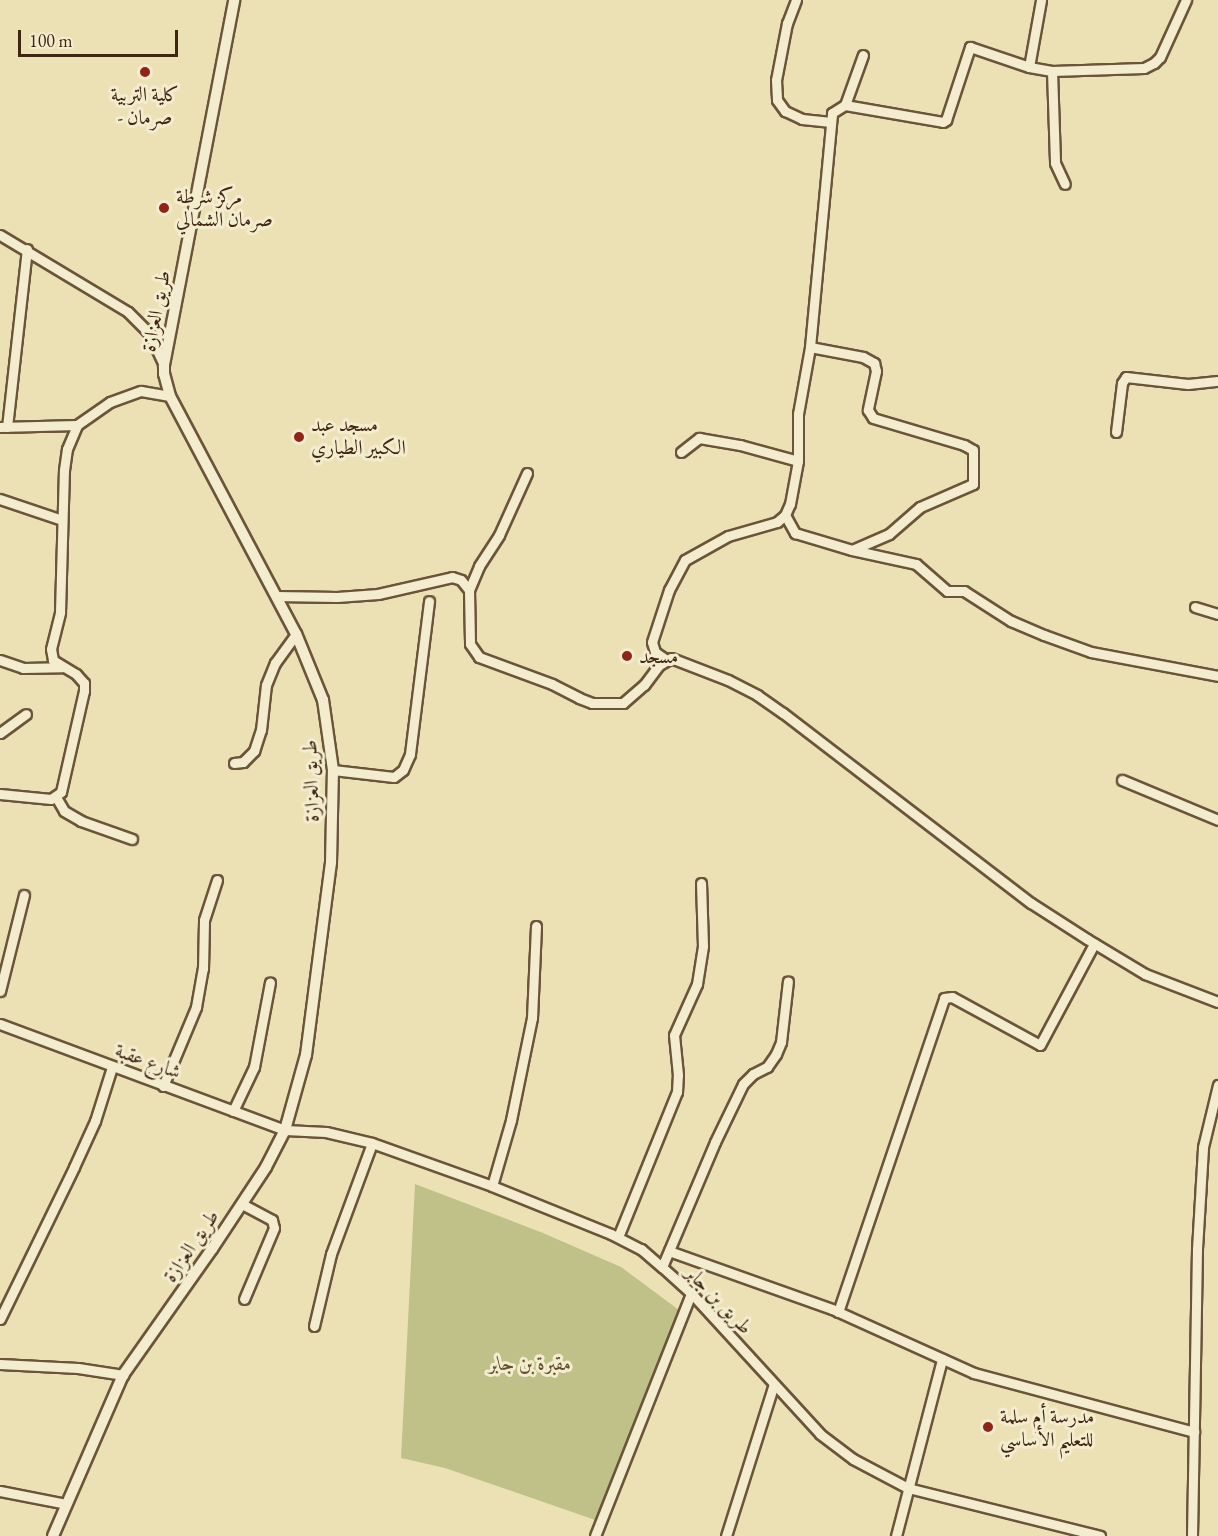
<!DOCTYPE html>
<meta charset="utf-8">
<style>
body{margin:0}
#map{position:relative;width:1218px;height:1536px;overflow:hidden;background:#ece1b5;font-family:"EB Garamond",Amiri,serif}
div>[style]{position:absolute}
[style*='--x']{left:calc(var(--x)*1px);top:calc(var(--y)*1px);width:calc(var(--w)*1px);rotate:calc(var(--a)*1deg)}
.green>*{inset:0;background:#bfc188}
.roads{filter:drop-shadow(2px 0 #6a5539) drop-shadow(-2px 0 #6a5539) drop-shadow(0 2px #6a5539) drop-shadow(0 -2px #6a5539)}
.minor>*{height:9px;margin:-4.5px;padding:0 4.5px;transform-origin:4.5px;border-radius:4.5px;background:#f3eccf}
.tertiary>*{height:10px;margin:-5px;padding:0 5px;transform-origin:5px;border-radius:5px;background:#f3eccf}
.dots>*{width:16px;height:16px;translate:-50% -50%;box-sizing:border-box;border:3px solid #f3eccf;border-radius:50%}
span{translate:-50% -50%;white-space:nowrap;text-align:center;line-height:1.15;-webkit-text-stroke:6px #f3eccf;paint-order:stroke}
.poi-label{font-size:20px;color:#3f2610}
.left{translate:0 -50%;text-align:left}
.street-label{font-size:20px;color:#3f2610}
.park-label{font-size:20px;color:#5f4d2e;font-style:italic}
.scale{position:absolute;left:18px;top:30px;width:160px;height:27px;box-sizing:border-box;border:3px solid #3f2610;border-top:0;padding-left:8px;font-size:18px;line-height:21px;white-space:nowrap;color:#3f2610;-webkit-text-stroke:4px #f3eccf;paint-order:stroke}
</style>
<div id="map">
<div class="green">
<div style="clip-path:polygon(415px 1184px,543px 1233px,621px 1267px,683px 1313px,601px 1522px,445px 1468px,401px 1458px)"></div>
</div>
<div class="roads">
<div class="minor">
<div style="--x:796;--y:0;--w:25;--a:111"></div>
<div style="--x:787;--y:23;--w:58;--a:100.9"></div>
<div style="--x:776;--y:80;--w:20;--a:87"></div>
<div style="--x:777;--y:100;--w:14;--a:54"></div>
<div style="--x:785;--y:111;--w:19;--a:25"></div>
<div style="--x:802;--y:119;--w:29;--a:6"></div>
<div style="--x:1029;--y:67;--w:68;--a:-79.8"></div>
<div style="--x:1052;--y:71;--w:92;--a:88.1"></div>
<div style="--x:1055;--y:163;--w:23;--a:65"></div>
<div style="--x:845;--y:105;--w:53;--a:-70.2"></div>
<div style="--x:0;--y:235;--w:149;--a:31"></div>
<div style="--x:128;--y:312;--w:30;--a:45"></div>
<div style="--x:149;--y:333;--w:35;--a:65"></div>
<div style="--x:810;--y:347;--w:54;--a:10.7"></div>
<div style="--x:863;--y:357;--w:13;--a:29"></div>
<div style="--x:874;--y:363;--w:8;--a:76"></div>
<div style="--x:876;--y:371;--w:40;--a:102"></div>
<div style="--x:868;--y:410;--w:9;--a:58"></div>
<div style="--x:873;--y:418;--w:95;--a:16.5"></div>
<div style="--x:964;--y:445;--w:10;--a:29"></div>
<div style="--x:973;--y:450;--w:34;--a:90"></div>
<div style="--x:973;--y:484;--w:58;--a:156.5"></div>
<div style="--x:920;--y:507;--w:41;--a:138.9"></div>
<div style="--x:889;--y:534;--w:40;--a:156.6"></div>
<div style="--x:0;--y:427;--w:77;--a:-1.5"></div>
<div style="--x:7;--y:427;--w:179;--a:-83.6"></div>
<div style="--x:1116;--y:432;--w:49;--a:-83"></div>
<div style="--x:1122;--y:383;--w:7;--a:-56"></div>
<div style="--x:1126;--y:377;--w:62;--a:6.4"></div>
<div style="--x:1188;--y:384;--w:30;--a:-6"></div>
<div style="--x:681;--y:452;--w:23;--a:-38"></div>
<div style="--x:699;--y:438;--w:42;--a:9.7"></div>
<div style="--x:740;--y:445;--w:60;--a:15.4"></div>
<div style="--x:0;--y:499;--w:65;--a:18.7"></div>
<div style="--x:785;--y:515;--w:21;--a:61"></div>
<div style="--x:795;--y:533;--w:59;--a:16.6"></div>
<div style="--x:852;--y:550;--w:66;--a:12.3"></div>
<div style="--x:916;--y:564;--w:41;--a:41.1"></div>
<div style="--x:947;--y:591;--w:17;--a:0"></div>
<div style="--x:964;--y:591;--w:56;--a:32.6"></div>
<div style="--x:1011;--y:621;--w:36;--a:23"></div>
<div style="--x:1044;--y:635;--w:50;--a:19.9"></div>
<div style="--x:1091;--y:652;--w:129;--a:10.7"></div>
<div style="--x:469;--y:590;--w:26;--a:-67"></div>
<div style="--x:479;--y:566;--w:37;--a:-57"></div>
<div style="--x:499;--y:535;--w:68;--a:-65.7"></div>
<div style="--x:276;--y:596;--w:61;--a:0.9"></div>
<div style="--x:337;--y:597;--w:41;--a:-4.2"></div>
<div style="--x:378;--y:594;--w:76;--a:-12.9"></div>
<div style="--x:452;--y:577;--w:9;--a:18"></div>
<div style="--x:461;--y:580;--w:13;--a:51"></div>
<div style="--x:469;--y:590;--w:54;--a:88.9"></div>
<div style="--x:470;--y:644;--w:16;--a:55"></div>
<div style="--x:479;--y:657;--w:78;--a:20.3"></div>
<div style="--x:552;--y:684;--w:30;--a:27"></div>
<div style="--x:579;--y:698;--w:14;--a:21"></div>
<div style="--x:592;--y:703;--w:31;--a:0"></div>
<div style="--x:623;--y:703;--w:28;--a:-41"></div>
<div style="--x:644;--y:685;--w:25;--a:-53"></div>
<div style="--x:659;--y:665;--w:14;--a:-30"></div>
<div style="--x:671;--y:658;--w:61;--a:21.1"></div>
<div style="--x:728;--y:680;--w:33;--a:27"></div>
<div style="--x:757;--y:695;--w:32;--a:35"></div>
<div style="--x:783;--y:713;--w:312;--a:37.5"></div>
<div style="--x:1031;--y:903;--w:67;--a:32.7"></div>
<div style="--x:1087;--y:939;--w:68;--a:31.1"></div>
<div style="--x:1145;--y:974;--w:78;--a:21"></div>
<div style="--x:1195;--y:607;--w:24;--a:17"></div>
<div style="--x:665;--y:659;--w:12;--a:-145"></div>
<div style="--x:655;--y:652;--w:10;--a:-107"></div>
<div style="--x:652;--y:642;--w:55;--a:-71.9"></div>
<div style="--x:669;--y:590;--w:34;--a:-62"></div>
<div style="--x:685;--y:560;--w:49;--a:-29.2"></div>
<div style="--x:728;--y:536;--w:51;--a:-15.9"></div>
<div style="--x:777;--y:522;--w:11;--a:-41"></div>
<div style="--x:785;--y:515;--w:12;--a:-66"></div>
<div style="--x:790;--y:504;--w:44;--a:-79.5"></div>
<div style="--x:798;--y:461;--w:47;--a:-90"></div>
<div style="--x:798;--y:414;--w:68;--a:-79.8"></div>
<div style="--x:810;--y:347;--w:235;--a:-84.6"></div>
<div style="--x:832;--y:113;--w:15;--a:-32"></div>
<div style="--x:845;--y:105;--w:99;--a:9.8"></div>
<div style="--x:943;--y:122;--w:4;--a:-34"></div>
<div style="--x:946;--y:120;--w:77;--a:-71.8"></div>
<div style="--x:970;--y:47;--w:62;--a:18.7"></div>
<div style="--x:1029;--y:67;--w:23;--a:10"></div>
<div style="--x:1052;--y:71;--w:92;--a:-1.9"></div>
<div style="--x:1144;--y:68;--w:11;--a:-27"></div>
<div style="--x:1154;--y:63;--w:8;--a:-45"></div>
<div style="--x:1160;--y:57;--w:63;--a:-65.5"></div>
<div style="--x:0;--y:660;--w:24;--a:19"></div>
<div style="--x:23;--y:668;--w:39;--a:-1"></div>
<div style="--x:0;--y:733;--w:32;--a:-36"></div>
<div style="--x:234;--y:763;--w:9;--a:-6"></div>
<div style="--x:243;--y:762;--w:16;--a:-45"></div>
<div style="--x:254;--y:751;--w:22;--a:-72"></div>
<div style="--x:261;--y:730;--w:45;--a:-83.7"></div>
<div style="--x:266;--y:685;--w:24;--a:-68"></div>
<div style="--x:275;--y:663;--w:36;--a:-54"></div>
<div style="--x:333;--y:770;--w:61;--a:6.5"></div>
<div style="--x:394;--y:777;--w:11;--a:-38"></div>
<div style="--x:403;--y:770;--w:17;--a:-66"></div>
<div style="--x:410;--y:754;--w:154;--a:-82.9"></div>
<div style="--x:1122;--y:780;--w:104;--a:22.6"></div>
<div style="--x:0;--y:794;--w:51;--a:5.6"></div>
<div style="--x:51;--y:799;--w:12;--a:-35"></div>
<div style="--x:61;--y:792;--w:104;--a:-77.2"></div>
<div style="--x:84;--y:691;--w:8;--a:-90"></div>
<div style="--x:84;--y:683;--w:12;--a:-132"></div>
<div style="--x:76;--y:674;--w:27;--a:-149"></div>
<div style="--x:53;--y:660;--w:11;--a:-100"></div>
<div style="--x:51;--y:649;--w:38;--a:-76"></div>
<div style="--x:60;--y:612;--w:142;--a:-88.4"></div>
<div style="--x:64;--y:470;--w:21;--a:-82"></div>
<div style="--x:67;--y:449;--w:26;--a:-67"></div>
<div style="--x:77;--y:425;--w:40;--a:-34.9"></div>
<div style="--x:110;--y:402;--w:33;--a:-20"></div>
<div style="--x:141;--y:391;--w:29;--a:10"></div>
<div style="--x:56;--y:797;--w:16;--a:60"></div>
<div style="--x:64;--y:811;--w:20;--a:30"></div>
<div style="--x:81;--y:821;--w:54;--a:19.4"></div>
<div style="--x:0;--y:991;--w:99;--a:-76"></div>
<div style="--x:0;--y:1024;--w:304;--a:20.4"></div>
<div style="--x:285;--y:1130;--w:41;--a:2.8"></div>
<div style="--x:326;--y:1132;--w:47;--a:13.4"></div>
<div style="--x:372;--y:1143;--w:127;--a:19.7"></div>
<div style="--x:492;--y:1186;--w:128;--a:22"></div>
<div style="--x:611;--y:1234;--w:34;--a:27"></div>
<div style="--x:641;--y:1249;--w:28;--a:41"></div>
<div style="--x:662;--y:1267;--w:39;--a:42"></div>
<div style="--x:691;--y:1293;--w:191;--a:47.5"></div>
<div style="--x:820;--y:1434;--w:41;--a:37.1"></div>
<div style="--x:853;--y:1459;--w:62;--a:27.8"></div>
<div style="--x:908;--y:1488;--w:198;--a:14"></div>
<div style="--x:163;--y:1086;--w:86;--a:-67.3"></div>
<div style="--x:196;--y:1007;--w:39;--a:-80"></div>
<div style="--x:203;--y:969;--w:49;--a:-88.8"></div>
<div style="--x:204;--y:920;--w:42;--a:-72"></div>
<div style="--x:233;--y:1111;--w:49;--a:-64.5"></div>
<div style="--x:254;--y:1067;--w:86;--a:-79.3"></div>
<div style="--x:492;--y:1186;--w:69;--a:-73.9"></div>
<div style="--x:511;--y:1120;--w:104;--a:-78.4"></div>
<div style="--x:532;--y:1018;--w:92;--a:-87.5"></div>
<div style="--x:242;--y:1204;--w:34;--a:28"></div>
<div style="--x:272;--y:1220;--w:8;--a:76"></div>
<div style="--x:274;--y:1228;--w:77;--a:112.9"></div>
<div style="--x:618;--y:1237;--w:157;--a:-67.9"></div>
<div style="--x:677;--y:1092;--w:17;--a:-87"></div>
<div style="--x:678;--y:1075;--w:40;--a:-95.7"></div>
<div style="--x:674;--y:1035;--w:56;--a:-65.7"></div>
<div style="--x:697;--y:984;--w:38;--a:-81"></div>
<div style="--x:703;--y:946;--w:63;--a:-91.8"></div>
<div style="--x:669;--y:1251;--w:173;--a:19.6"></div>
<div style="--x:832;--y:1309;--w:156;--a:24.3"></div>
<div style="--x:974;--y:1373;--w:228;--a:15"></div>
<div style="--x:662;--y:1267;--w:136;--a:-67"></div>
<div style="--x:715;--y:1142;--w:64;--a:-64.2"></div>
<div style="--x:743;--y:1084;--w:14;--a:-45"></div>
<div style="--x:753;--y:1074;--w:16;--a:-27"></div>
<div style="--x:767;--y:1067;--w:16;--a:-55"></div>
<div style="--x:776;--y:1054;--w:13;--a:-67"></div>
<div style="--x:781;--y:1042;--w:61;--a:-83.5"></div>
<div style="--x:838;--y:1312;--w:331;--a:-71.3"></div>
<div style="--x:944;--y:998;--w:8;--a:-7"></div>
<div style="--x:952;--y:997;--w:100;--a:28.6"></div>
<div style="--x:1040;--y:1045;--w:115;--a:-61.9"></div>
<div style="--x:0;--y:1319;--w:169;--a:-64"></div>
<div style="--x:74;--y:1167;--w:51;--a:-65.5"></div>
<div style="--x:95;--y:1121;--w:57;--a:-72.5"></div>
<div style="--x:314;--y:1326;--w:74;--a:-76.7"></div>
<div style="--x:331;--y:1254;--w:118;--a:-69.7"></div>
<div style="--x:0;--y:1364;--w:78;--a:2.9"></div>
<div style="--x:78;--y:1368;--w:46;--a:8.8"></div>
<div style="--x:0;--y:1491;--w:67;--a:11.1"></div>
<div style="--x:595;--y:1536;--w:261;--a:-68.4"></div>
<div style="--x:726;--y:1536;--w:159;--a:-72.5"></div>
<div style="--x:896;--y:1536;--w:183;--a:-75.4"></div>
<div style="--x:1192;--y:1536;--w:287;--a:-89"></div>
<div style="--x:1197;--y:1249;--w:102;--a:-86.6"></div>
<div style="--x:1203;--y:1147;--w:64;--a:-76.4"></div>
</div>
<div class="tertiary">
<div style="--x:53;--y:1536;--w:176;--a:-66.5"></div>
<div style="--x:123;--y:1375;--w:154;--a:-54.8"></div>
<div style="--x:212;--y:1249;--w:98;--a:-56.6"></div>
<div style="--x:266;--y:1167;--w:42;--a:-62.8"></div>
<div style="--x:285;--y:1130;--w:78;--a:-74.4"></div>
<div style="--x:306;--y:1055;--w:194;--a:-82.6"></div>
<div style="--x:331;--y:863;--w:93;--a:-88.8"></div>
<div style="--x:333;--y:770;--w:71;--a:-98.1"></div>
<div style="--x:323;--y:700;--w:71;--a:-112.2"></div>
<div style="--x:296;--y:634;--w:269;--a:-117.9"></div>
<div style="--x:170;--y:396;--w:23;--a:-105"></div>
<div style="--x:164;--y:374;--w:9;--a:-90"></div>
<div style="--x:164;--y:365;--w:372;--a:-79.1"></div>
</div>
</div>
<div class="dots">
<div style="left:145px;top:72px;background:#8f2418"></div>
<div style="left:164px;top:208px;background:#8f2418"></div>
<div style="left:299px;top:437px;background:#8f2418"></div>
<div style="left:627px;top:656px;background:#8f2418"></div>
<div style="left:988px;top:1427px;background:#8f2418"></div>
</div>
<div class="poi-label">
<span style="left:145px;top:106px">كلية التربية<br>- صرمان</span>
<span class="left" style="left:176px;top:208px">مركز شرطة<br>صرمان الشمالي</span>
<span class="left" style="left:311px;top:436px">مسجد عبد<br>الكبير الطياري</span>
<span class="left" style="left:639px;top:656px">مسجد</span>
<span class="left" style="left:1000px;top:1428px">مدرسة أم سلمة<br>للتعليم الأساسي</span>
</div>
<div class="street-label">
<span style="left:156px;top:311px;rotate:-79deg">طريق العزازة</span>
<span style="left:311px;top:781px;rotate:-92deg">طريق العزازة</span>
<span style="left:148px;top:1061px;rotate:20deg">شارع عقبة</span>
<span style="left:191px;top:1246px;rotate:-56deg">طريق العزازة</span>
<span style="left:719px;top:1300px;rotate:46deg">طريق بن جابر</span>
</div>
<div class="park-label">
<span style="left:530px;top:1363px">مقبرة بن جابر</span>
</div>
<div class="scale">100 m</div>
</div>
